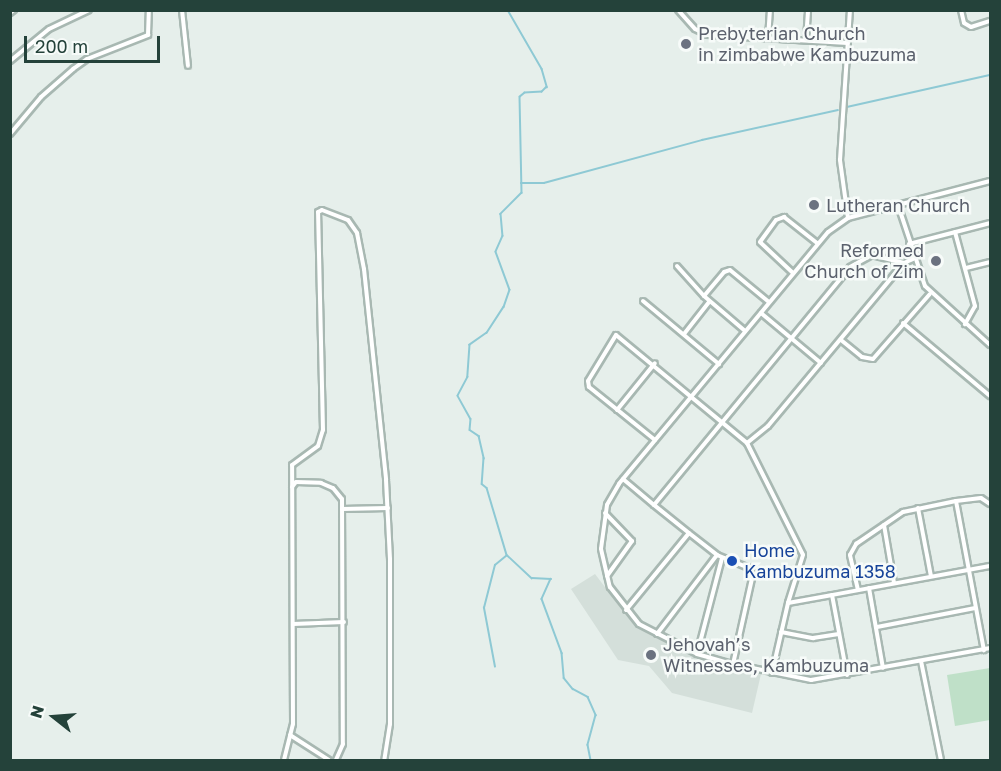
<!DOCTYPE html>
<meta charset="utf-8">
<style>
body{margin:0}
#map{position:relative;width:1001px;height:771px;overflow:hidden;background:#e6efeb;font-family:"Golos Text",sans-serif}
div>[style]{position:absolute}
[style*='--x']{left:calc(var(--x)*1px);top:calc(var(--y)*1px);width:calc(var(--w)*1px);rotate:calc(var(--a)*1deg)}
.built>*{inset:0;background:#d4dfda}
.green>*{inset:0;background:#bfe0c8}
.stream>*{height:1.5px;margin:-0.75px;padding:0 0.75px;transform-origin:0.75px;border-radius:0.75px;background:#8ec9d4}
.roads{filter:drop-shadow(2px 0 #a8b8b2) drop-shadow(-2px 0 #a8b8b2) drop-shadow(0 2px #a8b8b2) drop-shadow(0 -2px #a8b8b2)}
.street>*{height:4px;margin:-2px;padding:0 2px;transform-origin:2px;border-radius:2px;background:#fff}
.dots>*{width:16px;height:16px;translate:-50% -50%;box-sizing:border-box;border:3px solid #f7fbf9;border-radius:50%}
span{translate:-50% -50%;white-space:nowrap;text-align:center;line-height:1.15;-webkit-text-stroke:5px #f7fbf9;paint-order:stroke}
.worship-label{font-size:18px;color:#5b616d}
.left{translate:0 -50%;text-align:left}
.right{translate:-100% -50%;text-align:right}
.transit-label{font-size:18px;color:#164399}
.frame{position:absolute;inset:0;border:12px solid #24423a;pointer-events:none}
.north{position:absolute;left:24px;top:687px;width:60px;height:60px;-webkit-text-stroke:4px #f7fbf9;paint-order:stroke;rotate:287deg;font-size:16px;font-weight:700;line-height:24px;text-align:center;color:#24423a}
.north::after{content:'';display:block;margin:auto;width:21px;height:27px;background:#24423a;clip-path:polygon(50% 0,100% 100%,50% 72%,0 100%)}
.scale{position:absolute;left:24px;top:36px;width:136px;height:27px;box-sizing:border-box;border:3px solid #24423a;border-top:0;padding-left:8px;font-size:18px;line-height:21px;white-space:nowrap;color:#24423a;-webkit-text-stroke:4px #f7fbf9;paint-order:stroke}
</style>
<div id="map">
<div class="built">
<div style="clip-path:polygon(595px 574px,634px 625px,700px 661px,761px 674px,752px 713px,672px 693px,649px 666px,618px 660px,571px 589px)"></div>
</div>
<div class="green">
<div style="clip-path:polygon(990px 668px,990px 720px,955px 726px,947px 675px)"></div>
</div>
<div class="stream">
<div style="--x:508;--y:10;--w:68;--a:60"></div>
<div style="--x:542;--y:69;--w:19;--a:74"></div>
<div style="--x:547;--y:87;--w:7;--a:135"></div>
<div style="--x:542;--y:92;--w:17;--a:177"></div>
<div style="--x:525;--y:93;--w:6;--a:141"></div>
<div style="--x:520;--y:97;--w:96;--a:88.8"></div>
<div style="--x:522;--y:193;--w:30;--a:135"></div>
<div style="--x:501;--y:214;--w:22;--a:85"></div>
<div style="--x:503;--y:236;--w:17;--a:114"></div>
<div style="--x:496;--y:252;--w:40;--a:69.8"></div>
<div style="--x:510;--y:290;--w:18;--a:109"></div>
<div style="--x:504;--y:307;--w:31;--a:123"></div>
<div style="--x:487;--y:333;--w:21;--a:145"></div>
<div style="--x:470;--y:345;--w:32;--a:94"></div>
<div style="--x:468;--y:377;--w:21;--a:118"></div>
<div style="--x:458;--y:396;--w:26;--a:61"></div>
<div style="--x:471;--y:419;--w:11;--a:95"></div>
<div style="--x:470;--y:430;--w:11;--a:34"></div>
<div style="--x:479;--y:436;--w:23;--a:77"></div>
<div style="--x:484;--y:458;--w:26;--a:94"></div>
<div style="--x:482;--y:484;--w:6;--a:39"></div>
<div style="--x:487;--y:488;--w:70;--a:73.4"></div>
<div style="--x:507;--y:555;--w:34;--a:43"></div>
<div style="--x:532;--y:578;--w:19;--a:3"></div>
<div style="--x:551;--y:579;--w:22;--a:114"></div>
<div style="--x:542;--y:599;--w:58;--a:69.7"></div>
<div style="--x:562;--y:653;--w:25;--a:85"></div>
<div style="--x:564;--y:678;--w:14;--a:51"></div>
<div style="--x:573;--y:689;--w:17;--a:28"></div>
<div style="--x:588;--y:697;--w:20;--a:66"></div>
<div style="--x:596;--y:715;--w:31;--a:105"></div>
<div style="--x:588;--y:745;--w:15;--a:79"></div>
<div style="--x:847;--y:107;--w:147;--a:-12.6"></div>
<div style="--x:521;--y:183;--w:23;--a:0"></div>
<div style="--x:544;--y:183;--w:164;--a:-15.2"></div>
<div style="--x:702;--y:140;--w:139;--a:-12.4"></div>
<div style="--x:495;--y:667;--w:60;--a:-100.6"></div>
<div style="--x:484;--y:608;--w:44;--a:-75.7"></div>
<div style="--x:495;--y:565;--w:14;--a:-39"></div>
</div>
<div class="roads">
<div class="street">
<div style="--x:182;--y:10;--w:56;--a:83.9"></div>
<div style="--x:678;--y:10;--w:25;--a:48"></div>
<div style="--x:695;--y:29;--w:14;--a:25"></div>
<div style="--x:708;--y:35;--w:140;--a:3.3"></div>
<div style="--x:961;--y:10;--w:13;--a:77"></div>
<div style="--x:964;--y:23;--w:8;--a:30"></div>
<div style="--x:971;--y:27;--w:20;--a:-18"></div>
<div style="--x:10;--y:13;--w:5;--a:-37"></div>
<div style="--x:768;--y:38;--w:28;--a:-86"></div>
<div style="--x:806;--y:40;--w:30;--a:-86"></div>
<div style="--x:10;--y:61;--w:50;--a:-39.4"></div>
<div style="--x:49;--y:29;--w:44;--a:-25.4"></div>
<div style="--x:10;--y:134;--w:48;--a:-50"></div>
<div style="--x:41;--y:97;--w:43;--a:-41.2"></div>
<div style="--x:73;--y:69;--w:17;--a:-36"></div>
<div style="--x:87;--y:59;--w:66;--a:-21.5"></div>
<div style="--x:148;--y:35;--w:25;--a:-88"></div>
<div style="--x:990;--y:181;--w:147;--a:165.4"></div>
<div style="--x:848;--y:218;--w:24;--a:145"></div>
<div style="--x:828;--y:232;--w:327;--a:129.7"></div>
<div style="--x:619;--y:484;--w:24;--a:120"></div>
<div style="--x:607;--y:505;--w:44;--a:97.8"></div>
<div style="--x:601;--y:549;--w:39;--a:77"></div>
<div style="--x:610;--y:587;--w:47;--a:51.9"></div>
<div style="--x:639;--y:624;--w:65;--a:27.3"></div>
<div style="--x:697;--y:654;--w:37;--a:16"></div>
<div style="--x:733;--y:664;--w:80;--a:11.6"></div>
<div style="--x:811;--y:680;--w:182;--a:-10.1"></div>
<div style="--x:898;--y:205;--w:85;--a:71.6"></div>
<div style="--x:925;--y:286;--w:88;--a:42.2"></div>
<div style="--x:848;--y:218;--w:59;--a:-97.9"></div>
<div style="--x:840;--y:160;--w:150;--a:-86.2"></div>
<div style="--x:955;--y:232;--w:77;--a:74.9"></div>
<div style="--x:975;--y:306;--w:21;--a:119"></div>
<div style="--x:909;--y:244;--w:84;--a:-14.5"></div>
<div style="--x:677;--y:266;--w:40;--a:48"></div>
<div style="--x:704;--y:296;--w:54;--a:40.5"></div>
<div style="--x:966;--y:268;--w:25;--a:-14"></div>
<div style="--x:793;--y:273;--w:45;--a:-136.8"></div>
<div style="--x:760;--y:242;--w:27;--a:-54"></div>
<div style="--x:776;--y:220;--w:9;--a:-21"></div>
<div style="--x:784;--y:217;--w:42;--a:38.2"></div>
<div style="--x:704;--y:296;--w:31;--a:-50"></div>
<div style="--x:724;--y:272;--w:6;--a:-18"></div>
<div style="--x:730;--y:270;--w:50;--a:39.4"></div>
<div style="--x:643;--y:301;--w:99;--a:39.7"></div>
<div style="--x:761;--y:313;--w:78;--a:39.8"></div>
<div style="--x:903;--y:323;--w:114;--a:40"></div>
<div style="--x:684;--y:334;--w:41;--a:-52"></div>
<div style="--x:841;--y:340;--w:27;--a:39"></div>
<div style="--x:862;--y:357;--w:11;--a:10"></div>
<div style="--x:873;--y:359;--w:86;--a:-48.8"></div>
<div style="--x:617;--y:410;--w:60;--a:-51"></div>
<div style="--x:655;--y:440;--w:85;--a:-141.2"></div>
<div style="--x:589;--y:387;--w:6;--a:-99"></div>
<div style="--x:588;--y:381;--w:54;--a:-58.7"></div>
<div style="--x:616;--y:335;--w:170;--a:39.5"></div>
<div style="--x:747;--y:443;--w:27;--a:-39"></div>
<div style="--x:768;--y:426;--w:212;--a:-50.2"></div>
<div style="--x:904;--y:263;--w:10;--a:-24"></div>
<div style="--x:747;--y:443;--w:125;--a:63.4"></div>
<div style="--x:803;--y:555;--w:50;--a:107.4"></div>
<div style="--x:623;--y:479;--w:40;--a:40"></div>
<div style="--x:292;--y:487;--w:6;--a:-51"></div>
<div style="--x:296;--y:482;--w:25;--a:2"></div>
<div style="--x:321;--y:483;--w:13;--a:23"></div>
<div style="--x:333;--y:488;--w:14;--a:51"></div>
<div style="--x:342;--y:499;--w:245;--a:89.8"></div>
<div style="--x:343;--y:744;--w:17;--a:114"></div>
<div style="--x:956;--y:501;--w:25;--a:-7"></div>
<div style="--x:981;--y:498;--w:11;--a:34"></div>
<div style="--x:918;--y:508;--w:69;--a:79.2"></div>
<div style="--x:342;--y:509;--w:46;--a:-1.2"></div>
<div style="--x:605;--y:513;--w:39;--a:46"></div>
<div style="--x:632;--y:541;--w:43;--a:125.5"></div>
<div style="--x:884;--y:525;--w:59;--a:80.2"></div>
<div style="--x:689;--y:533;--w:45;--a:-141.3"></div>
<div style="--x:654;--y:505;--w:308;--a:-50.5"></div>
<div style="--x:850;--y:267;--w:25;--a:-29"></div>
<div style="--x:872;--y:255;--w:33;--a:14"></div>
<div style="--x:869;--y:588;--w:81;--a:80.1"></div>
<div style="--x:858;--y:590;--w:36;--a:-103"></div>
<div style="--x:850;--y:555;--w:13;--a:-61"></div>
<div style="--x:856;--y:544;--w:57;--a:-34.2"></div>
<div style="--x:903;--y:512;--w:54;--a:-11.7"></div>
<div style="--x:956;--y:501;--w:152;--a:79.4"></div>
<div style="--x:626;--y:610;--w:99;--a:-50.7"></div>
<div style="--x:689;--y:533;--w:36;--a:38"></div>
<div style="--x:717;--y:555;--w:35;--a:22"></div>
<div style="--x:749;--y:568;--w:7;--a:56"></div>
<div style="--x:753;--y:574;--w:92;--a:102.5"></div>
<div style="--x:293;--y:624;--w:51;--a:-2.2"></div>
<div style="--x:877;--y:627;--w:100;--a:-11"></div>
<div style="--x:781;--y:632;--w:33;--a:11"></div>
<div style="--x:813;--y:638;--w:26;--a:-9"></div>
<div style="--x:657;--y:634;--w:99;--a:-52.8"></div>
<div style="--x:697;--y:654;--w:99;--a:-75.4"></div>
<div style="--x:921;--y:661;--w:101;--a:78.6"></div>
<div style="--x:772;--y:673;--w:72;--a:-77.1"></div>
<div style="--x:788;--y:603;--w:45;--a:-10.3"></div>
<div style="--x:847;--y:675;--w:81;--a:-100.6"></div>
<div style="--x:832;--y:595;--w:161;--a:-10.4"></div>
<div style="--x:290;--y:735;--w:46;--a:32.7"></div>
<div style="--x:284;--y:760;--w:37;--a:-76"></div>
<div style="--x:293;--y:724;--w:259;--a:-90.2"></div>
<div style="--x:292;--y:465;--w:32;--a:-36"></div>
<div style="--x:318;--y:446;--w:17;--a:-73"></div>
<div style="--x:323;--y:430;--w:218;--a:-91.3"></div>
<div style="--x:318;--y:212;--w:4;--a:-27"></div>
<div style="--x:322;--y:210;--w:28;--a:21"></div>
<div style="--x:348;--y:220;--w:16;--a:55"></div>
<div style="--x:357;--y:233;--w:37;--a:79"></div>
<div style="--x:364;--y:269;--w:212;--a:84"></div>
<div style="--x:386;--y:480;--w:79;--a:87.1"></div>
<div style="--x:390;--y:559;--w:165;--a:90"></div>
<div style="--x:390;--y:724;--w:36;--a:99"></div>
</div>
</div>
<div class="dots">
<div style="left:686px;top:44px;background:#6b7280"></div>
<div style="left:814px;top:205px;background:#6b7280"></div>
<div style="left:936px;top:261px;background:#6b7280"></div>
<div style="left:732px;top:561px;background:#1a4fb4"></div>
<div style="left:651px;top:655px;background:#6b7280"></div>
</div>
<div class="worship-label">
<span class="left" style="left:698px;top:44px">Prebyterian Church<br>in zimbabwe Kambuzuma</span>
<span class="left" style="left:826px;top:205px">Lutheran Church</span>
<span class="right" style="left:924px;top:261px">Reformed<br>Church of Zim</span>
<span class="left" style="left:663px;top:655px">Jehovah’s<br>Witnesses, Kambuzuma</span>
</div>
<div class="transit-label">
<span class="left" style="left:744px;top:561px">Home<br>Kambuzuma 1358</span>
</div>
<div class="frame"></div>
<div class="north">N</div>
<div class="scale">200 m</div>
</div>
